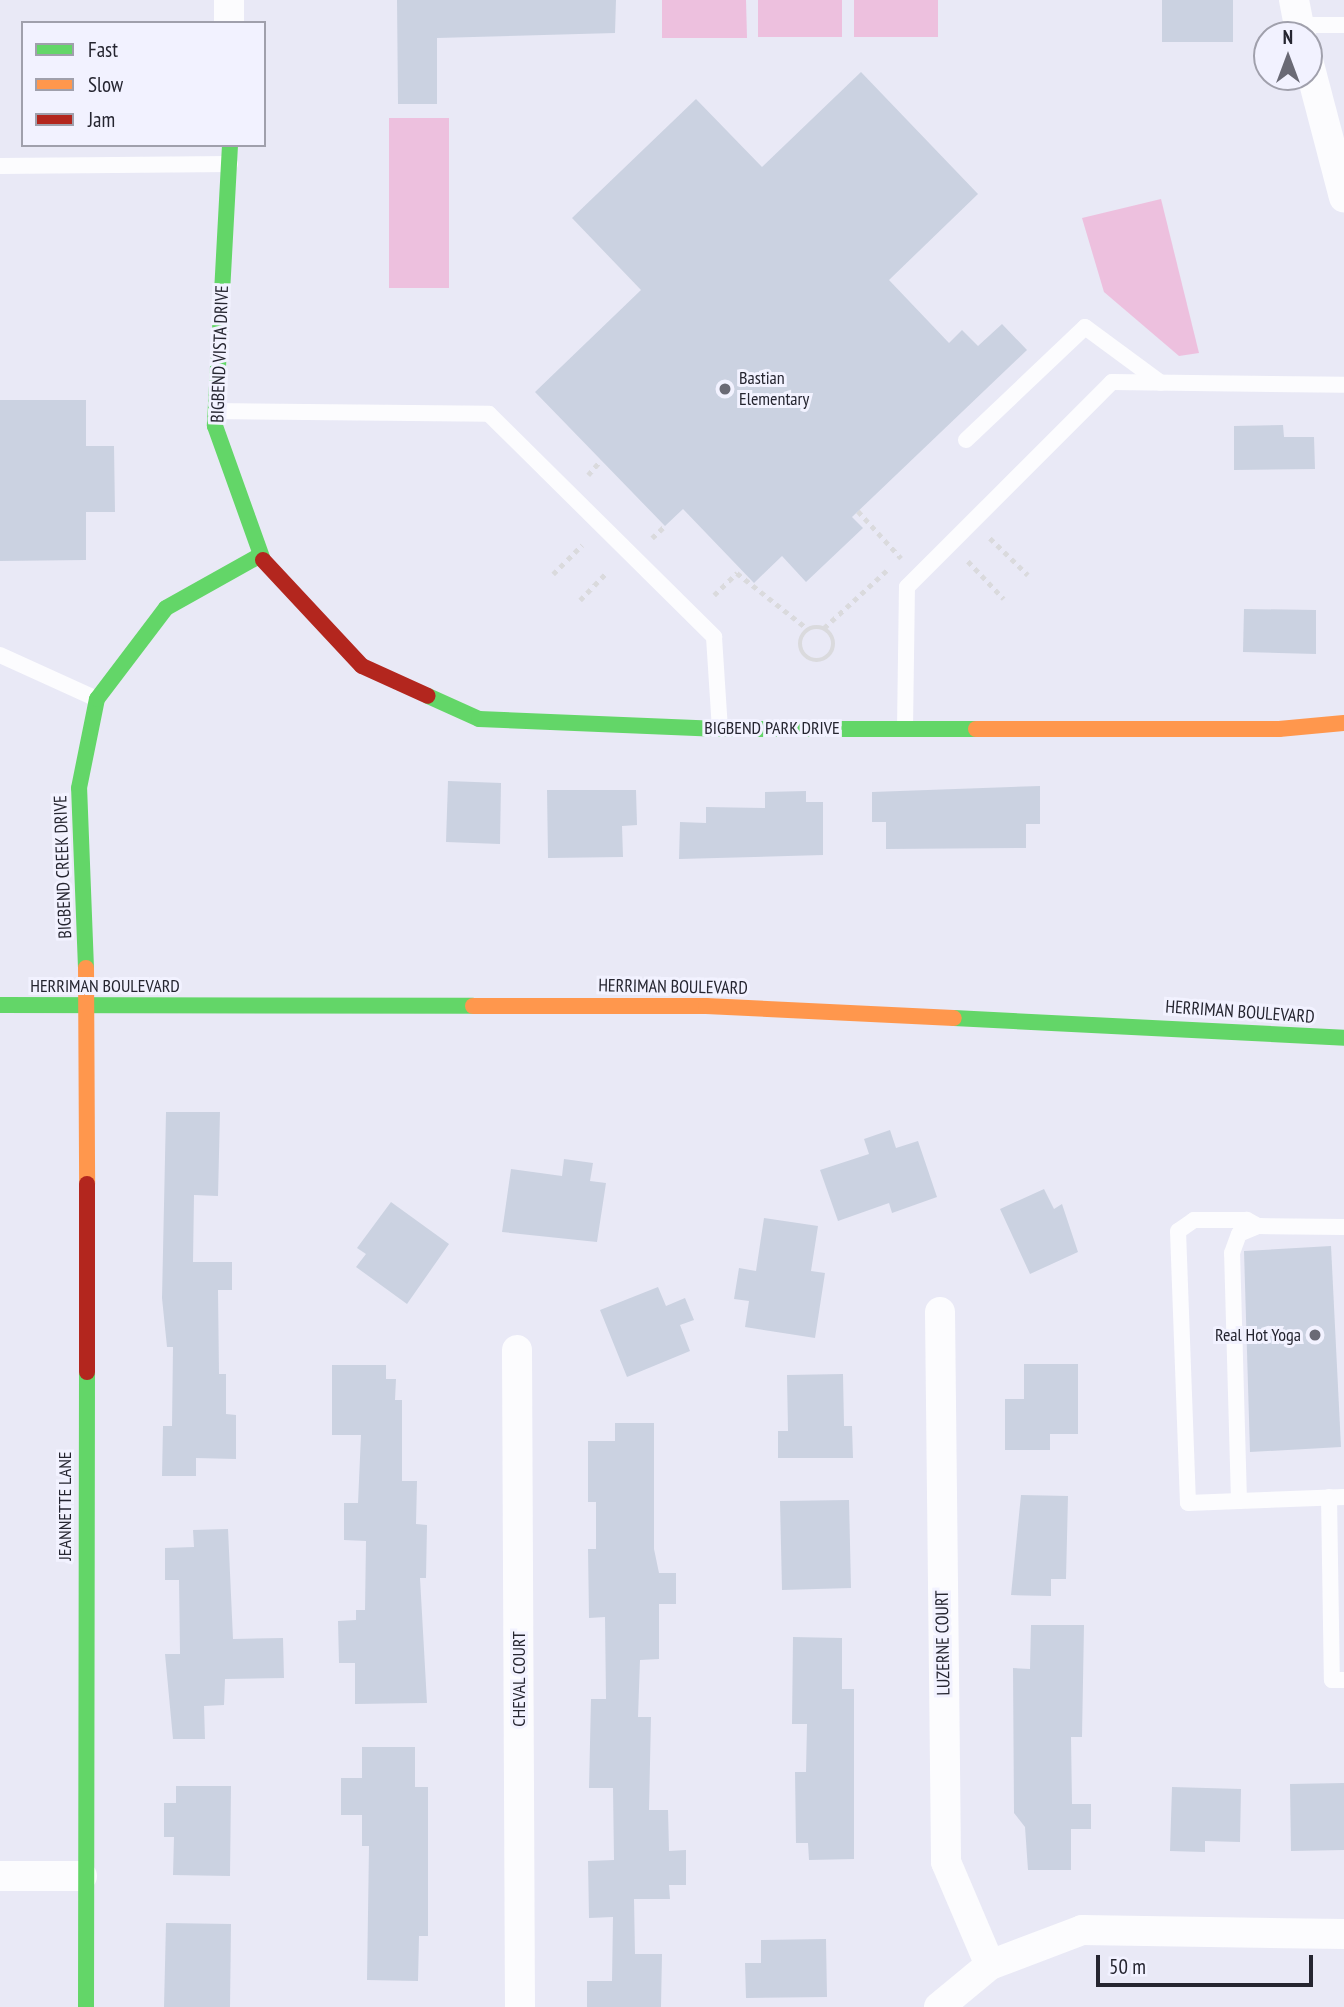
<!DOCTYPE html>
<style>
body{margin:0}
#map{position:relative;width:1344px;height:2007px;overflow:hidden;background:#e9e9f6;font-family:"PT Sans Narrow",sans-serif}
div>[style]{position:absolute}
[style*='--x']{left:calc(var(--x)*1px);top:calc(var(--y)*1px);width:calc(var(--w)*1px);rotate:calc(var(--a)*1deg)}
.green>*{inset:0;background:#edc0de}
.building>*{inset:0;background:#cbd2e1}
.path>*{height:4.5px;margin-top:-2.25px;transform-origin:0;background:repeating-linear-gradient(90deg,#dadadd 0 5px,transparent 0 10px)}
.path>.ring{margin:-2.25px;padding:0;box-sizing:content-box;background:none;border:4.5px solid #dadadd;border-radius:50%}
.lane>*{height:16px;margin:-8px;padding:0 8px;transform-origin:8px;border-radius:8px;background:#fcfcfe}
.street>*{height:30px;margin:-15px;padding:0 15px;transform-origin:15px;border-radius:15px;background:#fcfcfe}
.fast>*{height:16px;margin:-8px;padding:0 8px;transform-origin:8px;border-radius:8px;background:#63d668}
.slow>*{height:16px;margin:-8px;padding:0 8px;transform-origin:8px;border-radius:8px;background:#ff974d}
.jam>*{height:16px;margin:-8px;padding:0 8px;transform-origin:8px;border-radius:8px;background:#b3261e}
.dots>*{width:19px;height:19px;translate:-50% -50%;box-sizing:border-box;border:4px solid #f2f2ff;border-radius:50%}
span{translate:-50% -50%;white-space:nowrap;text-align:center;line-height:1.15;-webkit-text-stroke:6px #f2f2ff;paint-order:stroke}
.street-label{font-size:18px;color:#252530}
.poi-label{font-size:18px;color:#252530}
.left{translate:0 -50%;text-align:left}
.right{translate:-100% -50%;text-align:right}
.legend{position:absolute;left:21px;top:21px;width:245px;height:126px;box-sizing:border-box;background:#f2f2ff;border:2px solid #a0a0ac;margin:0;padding:9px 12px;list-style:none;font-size:21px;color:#252530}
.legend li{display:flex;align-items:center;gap:14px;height:35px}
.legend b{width:35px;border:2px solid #a0a0ac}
.north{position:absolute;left:1253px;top:21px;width:70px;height:70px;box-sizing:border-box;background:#f2f2ff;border:2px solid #a0a0ac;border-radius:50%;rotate:0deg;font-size:19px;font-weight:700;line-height:28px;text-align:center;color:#252530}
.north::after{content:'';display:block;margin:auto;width:24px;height:32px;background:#6a6a75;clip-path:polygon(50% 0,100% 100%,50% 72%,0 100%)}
.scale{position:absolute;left:1096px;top:1955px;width:217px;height:32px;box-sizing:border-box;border:4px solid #252530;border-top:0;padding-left:9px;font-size:21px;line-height:24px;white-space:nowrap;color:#252530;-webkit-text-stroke:5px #f2f2ff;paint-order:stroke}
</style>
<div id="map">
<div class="green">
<div style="clip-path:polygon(662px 0,746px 0,747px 38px,662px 38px)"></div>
<div style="clip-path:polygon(758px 0,842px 0,842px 37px,758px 37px)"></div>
<div style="clip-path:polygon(854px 0,938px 0,938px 37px,854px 37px)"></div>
<div style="clip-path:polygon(389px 118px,449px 118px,449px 288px,389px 288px)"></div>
<div style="clip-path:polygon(1161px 199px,1199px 353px,1179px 356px,1104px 292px,1082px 218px)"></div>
</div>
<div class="building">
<div style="clip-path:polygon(397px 0,616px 0,615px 33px,437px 38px,437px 104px,398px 104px)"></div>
<div style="clip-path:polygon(1162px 0,1233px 0,1233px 42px,1162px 42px)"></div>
<div style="clip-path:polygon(861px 72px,978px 194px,889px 280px,949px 343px,962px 330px,978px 346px,1002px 324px,1027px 350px,852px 517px,863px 528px,806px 582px,782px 556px,754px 583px,683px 509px,665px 526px,535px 392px,641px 290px,572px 218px,696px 99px,762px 167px)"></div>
<div style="clip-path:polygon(0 400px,86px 400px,86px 446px,114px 446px,115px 512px,86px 512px,86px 560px,0 561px)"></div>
<div style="clip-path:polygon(1283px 425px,1284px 437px,1314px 437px,1315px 469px,1234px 470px,1234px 426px)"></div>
<div style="clip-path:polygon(1244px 609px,1316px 610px,1316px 654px,1243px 652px)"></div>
<div style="clip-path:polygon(448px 781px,501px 783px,500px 844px,446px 842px)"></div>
<div style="clip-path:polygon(1040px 786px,1040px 824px,1026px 824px,1026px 848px,886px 849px,886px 822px,872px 822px,872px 792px)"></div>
<div style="clip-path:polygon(547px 790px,636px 790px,637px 825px,622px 826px,623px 857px,548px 858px)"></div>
<div style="clip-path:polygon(806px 791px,806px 802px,823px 802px,823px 855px,679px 859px,680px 822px,706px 823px,706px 807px,765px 808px,765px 792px)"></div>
<div style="clip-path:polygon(166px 1112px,220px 1112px,218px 1196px,194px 1195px,193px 1262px,232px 1262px,232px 1290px,218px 1290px,219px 1374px,226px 1374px,226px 1414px,236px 1415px,236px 1459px,196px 1458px,196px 1476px,162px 1476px,163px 1426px,172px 1426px,173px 1347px,167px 1347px,162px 1298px)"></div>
<div style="clip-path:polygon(890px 1130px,896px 1148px,918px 1141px,937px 1197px,892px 1213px,889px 1203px,838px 1221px,820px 1170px,869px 1154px,864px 1139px)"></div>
<div style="clip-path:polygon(564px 1159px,593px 1163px,590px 1181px,606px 1183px,597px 1242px,502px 1232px,511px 1169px,562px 1176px)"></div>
<div style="clip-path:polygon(1044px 1189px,1054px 1209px,1062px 1204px,1078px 1252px,1030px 1274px,1000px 1209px)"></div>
<div style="clip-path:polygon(391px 1202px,449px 1244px,407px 1304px,356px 1267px,366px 1254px,357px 1248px)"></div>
<div style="clip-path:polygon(764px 1218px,818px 1226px,811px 1271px,825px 1273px,815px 1338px,745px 1327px,749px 1301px,734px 1299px,739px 1268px,756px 1271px)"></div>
<div style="clip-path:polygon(1331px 1246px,1341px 1447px,1250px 1452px,1244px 1251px)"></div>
<div style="clip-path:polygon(658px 1287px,666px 1306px,685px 1298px,694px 1320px,680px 1325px,690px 1351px,627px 1377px,600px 1310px)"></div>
<div style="clip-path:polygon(1024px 1364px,1078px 1364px,1078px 1434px,1050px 1434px,1050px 1450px,1005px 1450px,1005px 1399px,1024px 1399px)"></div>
<div style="clip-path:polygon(332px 1365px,386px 1365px,386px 1379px,396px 1379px,395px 1400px,402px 1400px,402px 1481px,417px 1481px,416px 1524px,427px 1525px,426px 1578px,420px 1578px,427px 1703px,355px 1704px,355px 1663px,339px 1663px,338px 1621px,356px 1620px,356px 1610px,365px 1610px,366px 1541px,344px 1540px,344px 1503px,358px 1503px,361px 1435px,332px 1435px)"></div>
<div style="clip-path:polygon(843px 1374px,844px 1426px,852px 1426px,853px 1458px,778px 1458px,778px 1431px,788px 1431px,787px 1375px)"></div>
<div style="clip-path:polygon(615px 1423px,654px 1423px,654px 1549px,659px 1573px,676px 1573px,676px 1604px,659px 1604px,659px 1659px,640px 1660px,638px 1717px,651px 1717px,649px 1810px,668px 1810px,669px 1851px,686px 1850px,686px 1885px,669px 1885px,670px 1899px,634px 1899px,635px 1954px,662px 1954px,661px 2007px,587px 2007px,587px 1981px,612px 1981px,613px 1917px,589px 1918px,588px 1861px,614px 1860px,613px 1788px,589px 1788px,591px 1699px,606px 1699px,605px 1617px,589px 1618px,588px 1549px,596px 1549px,596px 1502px,588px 1502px,588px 1441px,615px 1441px)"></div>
<div style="clip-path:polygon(1021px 1495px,1068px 1496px,1066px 1579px,1051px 1579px,1051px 1596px,1011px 1595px)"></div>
<div style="clip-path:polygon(849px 1500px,851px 1588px,782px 1590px,780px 1501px)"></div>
<div style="clip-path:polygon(228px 1529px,233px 1639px,283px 1638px,284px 1678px,225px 1679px,224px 1705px,204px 1706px,205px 1739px,173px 1739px,165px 1654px,180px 1654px,179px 1580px,165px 1580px,165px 1548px,194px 1547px,193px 1530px)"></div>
<div style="clip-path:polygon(1031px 1625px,1084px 1625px,1082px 1737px,1071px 1737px,1072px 1804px,1091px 1804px,1091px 1829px,1071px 1829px,1071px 1870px,1028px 1870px,1025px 1827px,1014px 1813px,1013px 1668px,1030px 1669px)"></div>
<div style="clip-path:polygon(793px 1637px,842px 1638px,842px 1689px,854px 1689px,854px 1859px,809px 1860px,808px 1843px,796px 1843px,795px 1772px,806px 1772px,807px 1724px,792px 1724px)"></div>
<div style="clip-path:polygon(362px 1747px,415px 1747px,415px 1787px,428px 1787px,428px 1936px,419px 1936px,418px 1981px,367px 1980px,369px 1846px,362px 1846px,362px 1815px,341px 1815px,341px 1778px,362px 1778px)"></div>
<div style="clip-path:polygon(1344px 1783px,1344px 1850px,1291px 1851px,1290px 1784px)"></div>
<div style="clip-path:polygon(176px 1786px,231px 1786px,230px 1876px,173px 1875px,174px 1837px,164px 1837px,164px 1803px,176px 1803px)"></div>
<div style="clip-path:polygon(1172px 1787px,1241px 1789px,1240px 1842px,1205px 1841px,1205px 1852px,1170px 1851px)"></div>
<div style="clip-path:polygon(166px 1923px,231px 1924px,230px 2007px,164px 2007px)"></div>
<div style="clip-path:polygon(826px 1939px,827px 1997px,746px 1998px,745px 1963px,761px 1963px,761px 1940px)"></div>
</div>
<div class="path">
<div style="--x:588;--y:475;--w:20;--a:-49"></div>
<div style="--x:858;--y:511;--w:64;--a:47.5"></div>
<div style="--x:652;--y:538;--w:18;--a:-43"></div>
<div style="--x:990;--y:538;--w:53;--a:44.2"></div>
<div style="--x:968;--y:561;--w:52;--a:46.5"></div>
<div style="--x:553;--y:574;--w:41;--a:-45"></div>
<div style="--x:714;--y:595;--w:32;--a:-44"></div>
<div style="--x:737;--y:573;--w:90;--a:38.3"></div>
<div style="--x:580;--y:600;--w:40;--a:-46"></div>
<div class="ring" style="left:800px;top:627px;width:29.5px;height:29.5px"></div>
<div style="--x:824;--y:628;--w:86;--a:-42.6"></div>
</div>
<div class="lane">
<div style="--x:1299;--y:25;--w:45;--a:0"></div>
<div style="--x:0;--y:166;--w:230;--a:-0.5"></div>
<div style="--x:215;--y:411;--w:274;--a:0.6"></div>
<div style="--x:489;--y:414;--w:317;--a:44.7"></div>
<div style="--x:714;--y:637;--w:92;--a:86.3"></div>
<div style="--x:966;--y:440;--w:164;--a:-43.5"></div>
<div style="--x:1085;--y:327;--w:94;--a:36.4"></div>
<div style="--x:0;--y:655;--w:107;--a:24.4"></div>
<div style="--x:905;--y:728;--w:141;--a:-89.2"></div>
<div style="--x:907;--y:587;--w:290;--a:-45"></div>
<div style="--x:1112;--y:382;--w:232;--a:0.7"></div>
<div style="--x:1258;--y:1226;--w:13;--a:-151"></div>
<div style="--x:1247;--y:1220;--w:53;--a:180"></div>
<div style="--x:1194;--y:1220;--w:19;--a:145"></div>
<div style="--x:1178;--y:1231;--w:272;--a:87.9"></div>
<div style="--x:1188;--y:1503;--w:156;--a:-2.2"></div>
<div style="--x:1329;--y:1497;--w:183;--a:89.1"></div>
<div style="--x:1332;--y:1680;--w:12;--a:0"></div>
<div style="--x:1239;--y:1501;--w:248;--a:-91.6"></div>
<div style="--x:1232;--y:1253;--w:20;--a:-70"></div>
<div style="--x:1239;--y:1234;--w:21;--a:-23"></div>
<div style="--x:1258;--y:1226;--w:86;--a:0.7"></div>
</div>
<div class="street">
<div style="--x:229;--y:0;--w:23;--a:90"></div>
<div style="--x:1294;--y:0;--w:36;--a:79"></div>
<div style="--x:1309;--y:64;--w:138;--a:75.3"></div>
<div style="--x:940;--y:1312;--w:550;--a:89.37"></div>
<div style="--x:946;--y:1862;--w:112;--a:66.9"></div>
<div style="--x:517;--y:1350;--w:657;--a:89.74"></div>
<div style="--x:0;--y:1876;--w:82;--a:0"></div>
<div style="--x:939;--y:2007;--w:66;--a:-39.5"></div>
<div style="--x:990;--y:1965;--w:98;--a:-20.8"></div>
<div style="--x:1082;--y:1930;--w:262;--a:0.9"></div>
</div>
<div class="fast">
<div style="--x:230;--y:145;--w:281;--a:93.1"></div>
<div style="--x:215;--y:426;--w:142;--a:70.3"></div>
<div style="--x:428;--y:696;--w:56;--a:24.3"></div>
<div style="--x:479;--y:719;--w:241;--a:2.4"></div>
<div style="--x:720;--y:729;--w:256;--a:0"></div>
<div style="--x:86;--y:968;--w:180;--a:-92.2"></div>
<div style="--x:79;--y:788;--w:91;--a:-78.6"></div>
<div style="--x:97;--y:699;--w:114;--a:-52.8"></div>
<div style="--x:166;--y:608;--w:107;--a:-29.2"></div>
<div style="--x:0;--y:1005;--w:473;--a:0.1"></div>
<div style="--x:954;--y:1018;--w:391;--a:2.9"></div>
<div style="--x:86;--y:2007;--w:635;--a:-89.91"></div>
</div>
<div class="slow">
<div style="--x:976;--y:729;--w:303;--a:0"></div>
<div style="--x:1279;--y:729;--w:65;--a:-5.3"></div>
<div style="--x:86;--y:968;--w:216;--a:89.7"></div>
<div style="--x:473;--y:1006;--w:233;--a:0"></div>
<div style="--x:706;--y:1006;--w:248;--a:2.8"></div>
</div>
<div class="jam">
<div style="--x:263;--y:560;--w:145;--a:47"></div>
<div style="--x:362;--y:666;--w:72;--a:24.4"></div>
<div style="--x:87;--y:1372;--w:188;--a:-90"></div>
</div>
<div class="dots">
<div style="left:725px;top:389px;background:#6a6a75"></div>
<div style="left:1315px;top:1335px;background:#6a6a75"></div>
</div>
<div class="street-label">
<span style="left:220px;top:354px;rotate:-88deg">BIGBEND VISTA DRIVE</span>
<span style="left:772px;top:728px">BIGBEND PARK DRIVE</span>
<span style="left:63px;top:867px;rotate:-92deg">BIGBEND CREEK DRIVE</span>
<span style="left:105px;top:986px">HERRIMAN BOULEVARD</span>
<span style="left:673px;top:987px;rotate:1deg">HERRIMAN BOULEVARD</span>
<span style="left:1240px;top:1012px;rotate:4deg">HERRIMAN BOULEVARD</span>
<span style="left:65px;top:1506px;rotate:-90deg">JEANNETTE LANE</span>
<span style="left:943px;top:1643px;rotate:-91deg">LUZERNE COURT</span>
<span style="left:519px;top:1679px;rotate:-90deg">CHEVAL COURT</span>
</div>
<div class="poi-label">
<span class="left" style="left:739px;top:389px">Bastian<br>Elementary</span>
<span class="right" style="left:1301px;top:1335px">Real Hot Yoga</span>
</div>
<ul class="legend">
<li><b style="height:9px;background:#63d668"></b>Fast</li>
<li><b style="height:9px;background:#ff974d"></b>Slow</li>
<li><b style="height:9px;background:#b3261e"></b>Jam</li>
</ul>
<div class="north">N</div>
<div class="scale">50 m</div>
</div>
